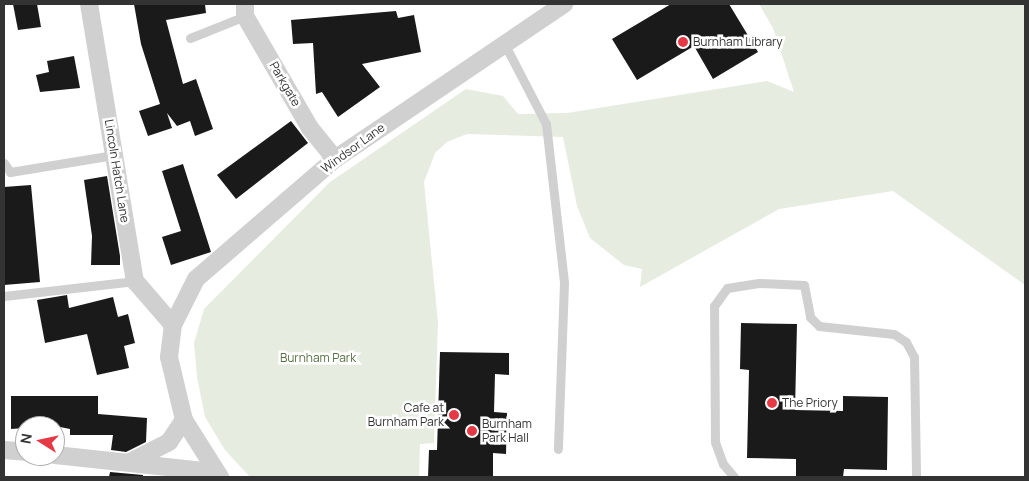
<!DOCTYPE html>
<style>
body{margin:0}
#map{position:relative;width:1029px;height:481px;overflow:hidden;background:#fff;font-family:Manrope,sans-serif}
div>[style]{position:absolute}
[style*='--x']{left:calc(var(--x)*1px);top:calc(var(--y)*1px);width:calc(var(--w)*1px);rotate:calc(var(--a)*1deg)}
.green>*{inset:0;background:#e6ecdf}
.building>*{inset:0;background:#1a1a1a}
.lane>*{height:9px;margin:-4.5px;padding:0 4.5px;transform-origin:4.5px;border-radius:4.5px;background:#d0d0d0}
.street>*{height:18px;margin:-9px;padding:0 9px;transform-origin:9px;border-radius:9px;background:#d0d0d0}
.dots>*{width:14px;height:14px;translate:-50% -50%;box-sizing:border-box;border:2px solid #fff;border-radius:50%}
span{translate:-50% -50%;white-space:nowrap;text-align:center;line-height:1.15;-webkit-text-stroke:5px #fff;paint-order:stroke}
.poi-label{font-size:12px;color:#333}
.left{translate:0 -50%;text-align:left}
.right{translate:-100% -50%;text-align:right}
.street-label{font-size:12px;color:#333}
.park-label{font-size:12px;color:#56703f}
.frame{position:absolute;inset:0;border:5px solid #333;pointer-events:none}
.north{position:absolute;left:15px;top:416px;width:50px;height:50px;box-sizing:border-box;background:#fff;border:1px solid #adadad;border-radius:50%;rotate:280deg;font-size:14px;font-weight:700;line-height:20px;text-align:center;color:#333}
.north::after{content:'';display:block;margin:auto;width:18px;height:22px;background:#e63946;clip-path:polygon(50% 0,100% 100%,50% 72%,0 100%)}
</style>
<div id="map">
<div class="green">
<div style="clip-path:polygon(759px 4px,1025px 4px,1025px 285px,893px 191px,779px 209px,640px 287px,642px 269px,624px 265px,590px 238px,577px 206px,563px 137px,467px 134px,447px 142px,435px 153px,424px 182px,438px 322px,434px 443px,420px 444px,419px 477px,250px 477px,225px 450px,205px 417px,197px 377px,194px 343px,204px 309px,330px 182px,466px 89px,503px 96px,518px 114px,567px 113px,767px 81px,794px 92px,773px 28px)"></div>
</div>
<div class="building">
<div style="clip-path:polygon(13px 4px,37px 4px,41px 27px,18px 30px)"></div>
<div style="clip-path:polygon(134px 4px,205px 4px,206px 13px,166px 20px,183px 84px,196px 79px,213px 129px,195px 136px,190px 121px,177px 126px,167px 113px,172px 128px,148px 136px,139px 111px,160px 104px,141px 44px)"></div>
<div style="clip-path:polygon(671px 4px,729px 4px,758px 52px,713px 79px,694px 46px,637px 80px,612px 39px)"></div>
<div style="clip-path:polygon(396px 11px,398px 18px,414px 15px,421px 52px,362px 64px,380px 87px,338px 117px,322px 92px,316px 94px,313px 43px,293px 44px,291px 20px)"></div>
<div style="clip-path:polygon(74px 56px,80px 88px,40px 92px,36px 75px,49px 72px,47px 61px)"></div>
<div style="clip-path:polygon(291px 121px,308px 143px,236px 199px,217px 175px)"></div>
<div style="clip-path:polygon(183px 164px,211px 252px,171px 265px,162px 237px,181px 231px,162px 171px)"></div>
<div style="clip-path:polygon(107px 176px,120px 256px,120px 265px,91px 265px,92px 236px,84px 180px)"></div>
<div style="clip-path:polygon(31px 185px,40px 282px,4px 285px,4px 187px)"></div>
<div style="clip-path:polygon(67px 295px,69px 308px,113px 297px,118px 317px,128px 314px,135px 343px,124px 346px,129px 368px,97px 375px,87px 334px,45px 343px,37px 300px)"></div>
<div style="clip-path:polygon(741px 323px,797px 324px,795px 410px,843px 411px,843px 396px,888px 397px,887px 470px,844px 469px,843px 477px,796px 477px,796px 459px,747px 458px,749px 370px,740px 369px)"></div>
<div style="clip-path:polygon(440px 352px,509px 353px,509px 375px,495px 374px,494px 412px,507px 413px,506px 454px,493px 453px,493px 477px,428px 477px,429px 450px,437px 450px)"></div>
<div style="clip-path:polygon(11px 396px,98px 396px,98px 414px,147px 418px,146px 442px,126px 452px,111px 450px,113px 435px,70px 435px,70px 429px,55px 426px,11px 429px)"></div>
<div style="clip-path:polygon(110px 472px,143px 475px,143px 477px,109px 477px)"></div>
</div>
<div class="lane">
<div style="--x:190;--y:38;--w:59;--a:-21.8"></div>
<div style="--x:504;--y:43;--w:91;--a:62.6"></div>
<div style="--x:546;--y:124;--w:160;--a:83.5"></div>
<div style="--x:564;--y:283;--w:166;--a:92.1"></div>
<div style="--x:4;--y:163;--w:11;--a:56"></div>
<div style="--x:10;--y:172;--w:105;--a:-9.3"></div>
<div style="--x:4;--y:296;--w:132;--a:-6.5"></div>
<div style="--x:734;--y:477;--w:17;--a:-130"></div>
<div style="--x:723;--y:464;--w:23;--a:-110"></div>
<div style="--x:715;--y:442;--w:136;--a:-90.4"></div>
<div style="--x:714;--y:306;--w:22;--a:-54"></div>
<div style="--x:727;--y:288;--w:32;--a:-9"></div>
<div style="--x:759;--y:283;--w:45;--a:2.5"></div>
<div style="--x:804;--y:285;--w:33;--a:79"></div>
<div style="--x:810;--y:317;--w:13;--a:45"></div>
<div style="--x:819;--y:326;--w:75;--a:6.1"></div>
<div style="--x:894;--y:334;--w:14;--a:34"></div>
<div style="--x:906;--y:342;--w:17;--a:62"></div>
<div style="--x:914;--y:357;--w:120;--a:89"></div>
</div>
<div class="street">
<div style="--x:89;--y:4;--w:281;--a:80.6"></div>
<div style="--x:135;--y:281;--w:58;--a:49.2"></div>
<div style="--x:245;--y:4;--w:12;--a:90"></div>
<div style="--x:245;--y:16;--w:129;--a:59.9"></div>
<div style="--x:310;--y:128;--w:40;--a:51"></div>
<div style="--x:4;--y:450;--w:21;--a:5"></div>
<div style="--x:55;--y:455;--w:161;--a:6.1"></div>
<div style="--x:130;--y:462;--w:44;--a:-27.1"></div>
<div style="--x:169;--y:442;--w:27;--a:-56"></div>
<div style="--x:220;--y:477;--w:67;--a:-122.3"></div>
<div style="--x:184;--y:420;--w:65;--a:-103.4"></div>
<div style="--x:169;--y:357;--w:32;--a:-83"></div>
<div style="--x:173;--y:325;--w:51;--a:-63.4"></div>
<div style="--x:196;--y:279;--w:184;--a:-40.8"></div>
<div style="--x:335;--y:159;--w:277;--a:-34.1"></div>
</div>
<div class="dots">
<div style="left:683px;top:42px;background:#e63946"></div>
<div style="left:772px;top:403px;background:#e63946"></div>
<div style="left:454px;top:415px;background:#e63946"></div>
<div style="left:472px;top:431px;background:#e63946"></div>
</div>
<div class="poi-label">
<span class="left" style="left:693px;top:42px">Burnham Library</span>
<span class="left" style="left:782px;top:403px">The Priory</span>
<span class="right" style="left:444px;top:415px">Cafe at<br>Burnham Park</span>
<span class="left" style="left:482px;top:431px">Burnham<br>Park Hall</span>
</div>
<div class="street-label">
<span style="left:285px;top:84px;rotate:60deg">Parkgate</span>
<span style="left:353px;top:148px;rotate:-36deg">Windsor Lane</span>
<span style="left:117px;top:171px;rotate:81deg">Lincoln Hatch Lane</span>
</div>
<div class="park-label">
<span style="left:318px;top:358px">Burnham Park</span>
</div>
<div class="frame"></div>
<div class="north">N</div>
</div>
